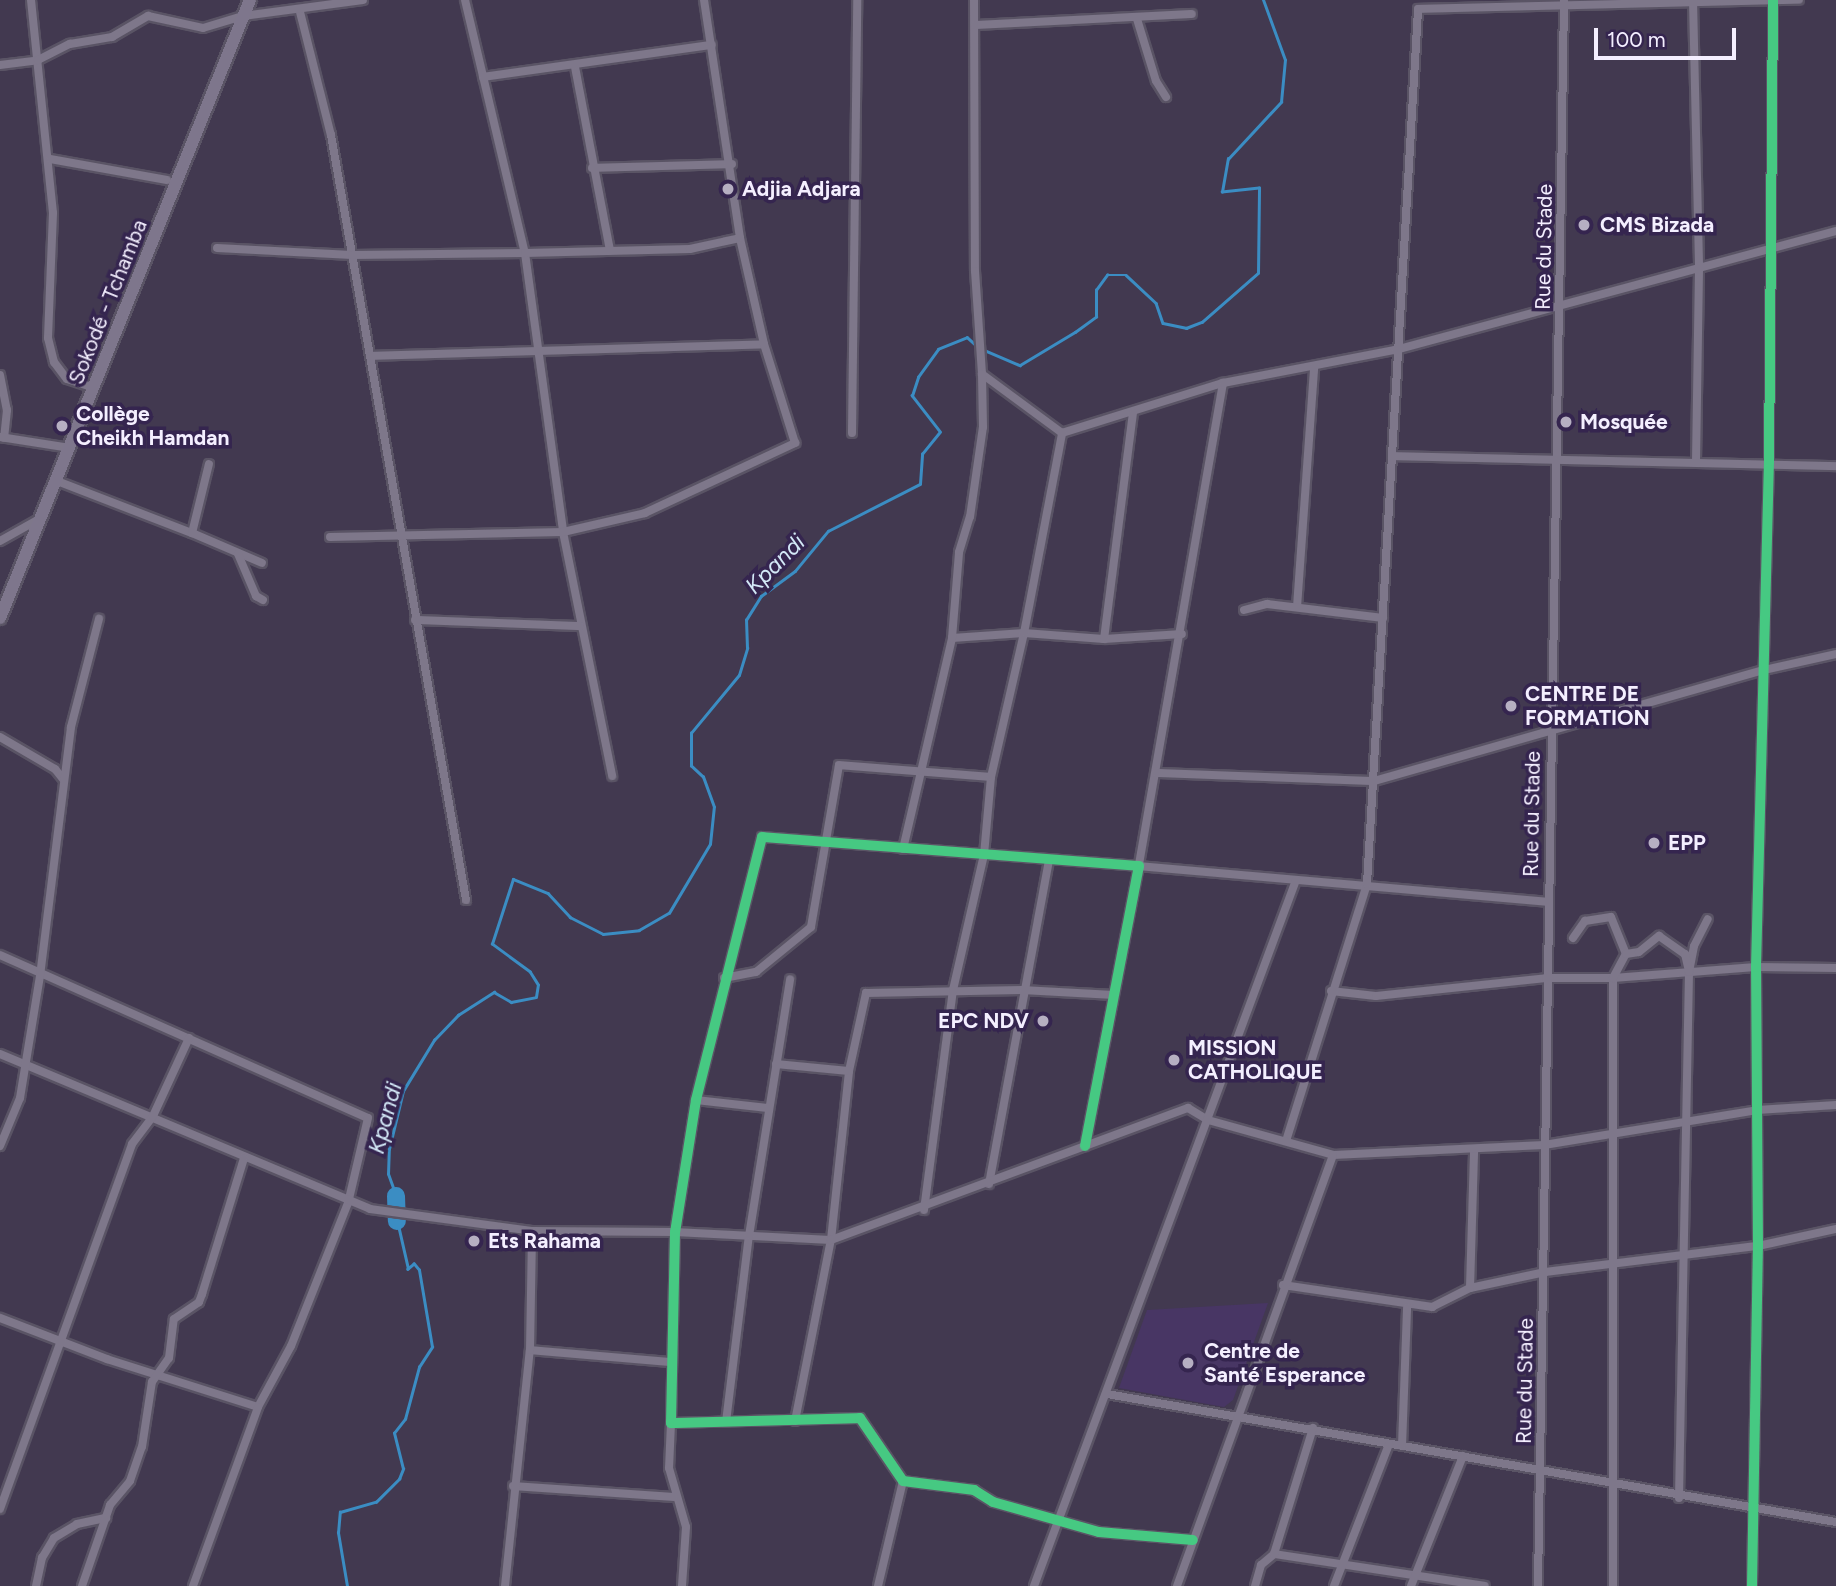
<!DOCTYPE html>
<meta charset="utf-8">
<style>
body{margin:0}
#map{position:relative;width:1836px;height:1586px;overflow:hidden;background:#423950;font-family:Figtree,sans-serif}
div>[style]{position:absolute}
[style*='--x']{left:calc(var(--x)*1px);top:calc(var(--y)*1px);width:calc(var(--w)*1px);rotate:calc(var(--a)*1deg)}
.built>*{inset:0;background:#483664}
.stream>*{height:2.5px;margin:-1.25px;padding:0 1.25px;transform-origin:1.25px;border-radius:1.25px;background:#3b8dc3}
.river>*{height:18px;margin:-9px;padding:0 9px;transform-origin:9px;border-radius:9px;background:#3b8dc3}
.roads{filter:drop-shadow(2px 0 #5a5465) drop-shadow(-2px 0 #5a5465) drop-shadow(0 2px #5a5465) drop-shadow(0 -2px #5a5465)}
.minor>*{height:8px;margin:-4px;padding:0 4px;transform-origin:4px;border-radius:4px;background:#7e778a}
.primary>*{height:12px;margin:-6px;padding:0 6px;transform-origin:6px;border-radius:6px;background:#7e768c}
.cycleway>*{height:10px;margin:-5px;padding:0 5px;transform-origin:5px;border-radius:5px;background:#46c982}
.dots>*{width:19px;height:19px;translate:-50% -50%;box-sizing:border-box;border:4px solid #35254f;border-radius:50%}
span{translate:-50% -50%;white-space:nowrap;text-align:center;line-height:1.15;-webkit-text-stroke:7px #35254f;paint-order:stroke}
.poi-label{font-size:21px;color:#f4efff;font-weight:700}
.left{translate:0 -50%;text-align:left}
.right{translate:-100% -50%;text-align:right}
.street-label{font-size:21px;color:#f4efff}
.water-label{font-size:23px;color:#d3e8f7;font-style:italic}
.scale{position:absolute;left:1594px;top:28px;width:142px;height:32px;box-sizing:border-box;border:4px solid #f4efff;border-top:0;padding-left:9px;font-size:21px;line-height:24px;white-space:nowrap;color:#f4efff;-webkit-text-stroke:5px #35254f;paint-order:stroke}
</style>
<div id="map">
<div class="built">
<div style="clip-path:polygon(1268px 1303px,1233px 1400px,1224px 1407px,1119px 1388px,1147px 1310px)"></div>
</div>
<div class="stream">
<div style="--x:984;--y:350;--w:39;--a:23"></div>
<div style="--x:1020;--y:365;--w:64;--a:-31"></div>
<div style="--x:1075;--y:332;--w:26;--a:-36"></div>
<div style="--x:1096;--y:317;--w:27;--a:-90"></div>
<div style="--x:1096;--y:290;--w:19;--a:-54"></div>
<div style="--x:1107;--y:275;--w:19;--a:0"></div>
<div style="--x:1126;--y:275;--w:41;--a:43"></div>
<div style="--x:1156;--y:303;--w:21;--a:71"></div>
<div style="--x:1163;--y:323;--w:24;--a:12"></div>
<div style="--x:1186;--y:328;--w:17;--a:-21"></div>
<div style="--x:1202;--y:322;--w:74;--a:-41.2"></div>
<div style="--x:1258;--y:273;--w:85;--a:-89.3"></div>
<div style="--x:1259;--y:188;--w:37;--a:174"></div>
<div style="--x:1222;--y:192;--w:34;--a:-80"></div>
<div style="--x:1228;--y:159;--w:78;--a:-47.1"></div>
<div style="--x:1281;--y:102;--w:42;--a:-84.6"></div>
<div style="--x:1285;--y:60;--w:64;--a:-110.1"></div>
<div style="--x:396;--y:1196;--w:23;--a:-110"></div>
<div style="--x:388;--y:1174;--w:25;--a:-88"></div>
<div style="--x:389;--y:1149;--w:60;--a:-76.4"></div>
<div style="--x:403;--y:1091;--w:60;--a:-58.7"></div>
<div style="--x:434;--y:1040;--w:35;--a:-46"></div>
<div style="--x:458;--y:1015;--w:43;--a:-32.6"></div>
<div style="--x:494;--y:992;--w:20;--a:30"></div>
<div style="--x:511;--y:1002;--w:25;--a:-11"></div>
<div style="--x:536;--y:997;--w:12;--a:-81"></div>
<div style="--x:538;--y:985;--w:15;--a:-122"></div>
<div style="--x:530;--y:972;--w:47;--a:-143.6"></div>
<div style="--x:492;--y:944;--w:68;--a:-72.1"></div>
<div style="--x:513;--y:879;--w:38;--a:22"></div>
<div style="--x:548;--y:893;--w:33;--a:47"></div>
<div style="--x:570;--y:917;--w:37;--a:27"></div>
<div style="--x:603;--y:934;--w:36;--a:-6"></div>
<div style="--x:639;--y:930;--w:34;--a:-30"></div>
<div style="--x:669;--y:913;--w:80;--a:-59.3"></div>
<div style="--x:710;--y:844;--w:37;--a:-84"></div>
<div style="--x:714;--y:807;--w:32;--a:-110"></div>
<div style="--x:703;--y:777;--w:16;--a:-137"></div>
<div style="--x:691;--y:766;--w:33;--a:-90"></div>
<div style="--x:691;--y:733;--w:75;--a:-50.4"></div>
<div style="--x:739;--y:675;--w:28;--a:-73"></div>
<div style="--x:747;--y:648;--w:28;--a:-92"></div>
<div style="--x:746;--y:620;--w:28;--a:-58"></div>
<div style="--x:761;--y:596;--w:42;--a:-36.3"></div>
<div style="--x:795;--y:571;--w:52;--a:-50.5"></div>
<div style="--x:828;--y:531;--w:103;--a:-27.1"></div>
<div style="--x:920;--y:484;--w:30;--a:-86"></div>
<div style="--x:922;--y:454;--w:28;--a:-51"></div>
<div style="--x:940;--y:432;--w:46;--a:-127.9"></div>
<div style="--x:912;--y:396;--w:20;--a:-72"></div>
<div style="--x:918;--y:377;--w:34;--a:-54"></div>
<div style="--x:938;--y:349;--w:31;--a:-22"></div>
<div style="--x:967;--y:337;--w:15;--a:42"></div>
<div style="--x:347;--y:1586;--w:54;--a:-99.6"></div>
<div style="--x:338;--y:1533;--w:21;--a:-85"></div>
<div style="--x:340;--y:1512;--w:37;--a:-16"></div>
<div style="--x:376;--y:1502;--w:33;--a:-45"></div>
<div style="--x:399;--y:1479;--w:11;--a:-68"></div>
<div style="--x:403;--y:1469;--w:37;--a:-104"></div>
<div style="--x:394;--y:1433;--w:18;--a:-52"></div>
<div style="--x:405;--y:1419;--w:54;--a:-74.9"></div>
<div style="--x:419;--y:1367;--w:24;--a:-57"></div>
<div style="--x:432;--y:1347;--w:78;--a:-99.6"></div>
<div style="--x:419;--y:1270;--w:8;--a:-130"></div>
<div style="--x:414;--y:1264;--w:8;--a:140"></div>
<div style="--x:408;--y:1269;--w:49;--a:-102.9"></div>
</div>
<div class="river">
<div style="--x:396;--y:1196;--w:25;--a:88"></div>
</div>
<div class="roads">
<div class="minor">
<div style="--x:31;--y:0;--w:214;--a:84.1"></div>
<div style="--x:53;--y:213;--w:125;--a:92.3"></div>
<div style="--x:48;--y:338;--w:25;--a:76"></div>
<div style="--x:54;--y:362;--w:21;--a:53"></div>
<div style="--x:67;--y:379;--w:28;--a:18"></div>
<div style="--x:465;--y:0;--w:260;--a:76.7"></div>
<div style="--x:525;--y:253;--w:282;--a:82.2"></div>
<div style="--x:563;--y:532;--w:249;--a:78.6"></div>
<div style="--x:974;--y:0;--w:271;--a:89.8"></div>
<div style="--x:975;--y:271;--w:103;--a:86.1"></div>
<div style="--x:982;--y:374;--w:99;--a:36.4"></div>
<div style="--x:1693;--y:0;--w:270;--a:88.7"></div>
<div style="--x:1699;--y:270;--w:192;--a:90.9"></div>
<div style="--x:300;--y:12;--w:127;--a:75.9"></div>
<div style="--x:331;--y:135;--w:777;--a:79.99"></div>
<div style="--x:1137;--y:19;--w:65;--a:73"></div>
<div style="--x:1156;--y:81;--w:19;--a:58"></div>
<div style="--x:975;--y:25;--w:217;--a:-2.9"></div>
<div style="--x:0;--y:65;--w:38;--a:-7"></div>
<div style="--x:38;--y:60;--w:36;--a:-27"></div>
<div style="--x:70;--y:44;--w:43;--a:-9.5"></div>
<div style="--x:112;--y:37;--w:42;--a:-30.3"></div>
<div style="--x:148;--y:16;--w:56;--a:12.3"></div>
<div style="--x:203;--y:28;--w:42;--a:-16.7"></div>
<div style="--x:243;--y:16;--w:121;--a:-7.6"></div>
<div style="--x:575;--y:67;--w:187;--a:79.2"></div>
<div style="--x:483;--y:77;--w:231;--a:-8"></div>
<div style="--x:50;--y:159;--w:119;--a:10.2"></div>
<div style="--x:592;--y:168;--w:140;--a:-1.6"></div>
<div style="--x:217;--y:248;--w:135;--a:3"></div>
<div style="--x:352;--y:255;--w:173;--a:-0.7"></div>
<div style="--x:525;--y:253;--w:165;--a:-1.4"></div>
<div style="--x:690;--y:249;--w:51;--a:-12.4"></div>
<div style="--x:371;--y:356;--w:393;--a:-1.7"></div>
<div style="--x:0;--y:375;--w:36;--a:79"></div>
<div style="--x:7;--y:410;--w:28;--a:96"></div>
<div style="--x:1223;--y:383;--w:490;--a:99.9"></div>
<div style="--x:1139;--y:866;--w:411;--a:5"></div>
<div style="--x:852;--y:433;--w:433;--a:-89.3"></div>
<div style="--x:1062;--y:433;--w:169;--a:-17.3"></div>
<div style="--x:1223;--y:383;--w:175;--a:-10.9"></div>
<div style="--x:1395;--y:350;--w:457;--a:-15.1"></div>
<div style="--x:0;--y:437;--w:71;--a:8.9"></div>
<div style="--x:1392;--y:456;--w:444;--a:1.3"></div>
<div style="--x:57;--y:481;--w:145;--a:21.1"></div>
<div style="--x:192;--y:533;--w:71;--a:-76.2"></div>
<div style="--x:192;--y:533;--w:76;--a:23.2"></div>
<div style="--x:330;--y:537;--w:233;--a:-1.2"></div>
<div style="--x:563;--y:532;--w:84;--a:-13"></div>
<div style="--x:645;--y:513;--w:166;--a:-25"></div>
<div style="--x:795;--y:443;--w:104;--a:-107.4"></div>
<div style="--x:764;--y:344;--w:109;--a:-102.8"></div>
<div style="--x:740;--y:238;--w:241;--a:-98.6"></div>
<div style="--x:0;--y:541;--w:45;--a:-29.4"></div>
<div style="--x:238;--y:554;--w:46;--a:66.8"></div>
<div style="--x:256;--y:596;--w:8;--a:30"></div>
<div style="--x:1297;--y:607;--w:240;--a:-85.9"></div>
<div style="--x:1244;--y:610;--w:24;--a:-15"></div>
<div style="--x:1267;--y:604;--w:117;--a:6.9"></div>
<div style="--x:415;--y:620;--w:165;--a:2.1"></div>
<div style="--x:952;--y:638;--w:72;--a:-4"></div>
<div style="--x:1024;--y:633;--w:80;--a:4.3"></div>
<div style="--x:1104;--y:639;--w:78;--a:-3.7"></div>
<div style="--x:1104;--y:639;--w:228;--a:-82.7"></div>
<div style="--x:0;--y:737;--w:64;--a:30.2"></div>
<div style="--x:55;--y:769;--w:14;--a:51"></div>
<div style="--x:1156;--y:773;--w:218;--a:2.1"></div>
<div style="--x:1374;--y:781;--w:405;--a:-15.9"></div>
<div style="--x:1764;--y:670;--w:74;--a:-12.5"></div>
<div style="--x:903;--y:849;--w:217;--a:-76.9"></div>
<div style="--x:952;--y:638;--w:86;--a:-85.3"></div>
<div style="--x:959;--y:552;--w:37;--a:-73"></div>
<div style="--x:970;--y:517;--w:91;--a:-81.8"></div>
<div style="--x:983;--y:427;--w:53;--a:-91.1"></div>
<div style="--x:1573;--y:938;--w:21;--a:-55"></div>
<div style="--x:1585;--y:921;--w:26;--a:-9"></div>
<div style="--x:1611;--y:917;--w:40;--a:68"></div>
<div style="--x:0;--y:955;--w:402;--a:23.9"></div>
<div style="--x:368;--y:1118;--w:87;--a:103.2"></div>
<div style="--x:348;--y:1203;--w:154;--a:111.7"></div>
<div style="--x:291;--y:1346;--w:69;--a:118.4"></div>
<div style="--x:258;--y:1407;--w:158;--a:-162.4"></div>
<div style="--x:107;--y:1359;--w:115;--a:-159"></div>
<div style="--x:724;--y:978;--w:33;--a:-11"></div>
<div style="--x:756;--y:972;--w:71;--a:-39.3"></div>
<div style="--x:811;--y:927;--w:164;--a:-80.2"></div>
<div style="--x:839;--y:765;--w:152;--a:4.5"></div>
<div style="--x:1331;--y:991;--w:45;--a:6.3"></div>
<div style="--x:1376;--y:996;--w:171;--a:-6"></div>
<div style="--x:1546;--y:978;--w:67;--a:0"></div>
<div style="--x:1613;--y:978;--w:143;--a:-4.4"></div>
<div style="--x:1756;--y:967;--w:80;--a:0.7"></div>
<div style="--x:0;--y:1054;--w:401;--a:22.7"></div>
<div style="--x:370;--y:1209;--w:163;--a:7.7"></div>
<div style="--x:532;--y:1231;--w:143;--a:0.4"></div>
<div style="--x:675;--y:1232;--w:156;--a:2.9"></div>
<div style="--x:831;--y:1240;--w:170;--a:-83.9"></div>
<div style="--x:849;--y:1071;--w:80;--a:-77.7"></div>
<div style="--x:866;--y:993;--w:156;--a:-1.1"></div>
<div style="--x:1022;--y:990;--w:92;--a:3.1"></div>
<div style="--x:776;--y:1064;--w:73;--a:5.5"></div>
<div style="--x:696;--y:1100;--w:72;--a:6.3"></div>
<div style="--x:1286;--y:1141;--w:269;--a:-72.5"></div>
<div style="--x:1367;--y:884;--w:876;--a:-86.66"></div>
<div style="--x:1418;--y:9;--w:381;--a:-1.4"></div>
<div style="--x:0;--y:1146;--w:52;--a:-67.4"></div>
<div style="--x:20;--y:1098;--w:124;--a:-80.7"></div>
<div style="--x:40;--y:976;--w:251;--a:-82.9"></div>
<div style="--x:71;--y:727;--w:112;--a:-75.5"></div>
<div style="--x:1085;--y:1146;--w:285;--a:-79.1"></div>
<div style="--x:1139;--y:866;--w:378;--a:-175.6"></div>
<div style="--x:762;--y:837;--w:271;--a:104.1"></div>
<div style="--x:696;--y:1100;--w:134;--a:99"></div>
<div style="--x:675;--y:1232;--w:191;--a:91.2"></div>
<div style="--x:671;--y:1423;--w:189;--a:-1.5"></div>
<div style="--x:860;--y:1418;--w:76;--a:55.7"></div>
<div style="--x:903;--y:1481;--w:72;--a:7.2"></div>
<div style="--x:974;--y:1490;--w:22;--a:32"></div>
<div style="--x:993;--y:1502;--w:110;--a:15.8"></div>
<div style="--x:1099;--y:1532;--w:94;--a:4.9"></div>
<div style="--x:989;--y:1184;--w:330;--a:-79.5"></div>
<div style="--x:924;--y:1210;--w:222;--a:-82.5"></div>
<div style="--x:953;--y:990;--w:139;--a:-77.1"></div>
<div style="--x:984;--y:855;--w:78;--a:-84.9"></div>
<div style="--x:991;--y:777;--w:148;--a:-77.1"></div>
<div style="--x:1024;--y:633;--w:204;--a:-79.2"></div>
<div style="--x:1283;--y:1285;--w:151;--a:8.4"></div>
<div style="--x:1432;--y:1307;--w:42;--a:-26.6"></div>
<div style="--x:1470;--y:1288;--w:77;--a:-12"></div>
<div style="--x:1545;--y:1272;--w:215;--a:-7"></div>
<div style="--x:1758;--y:1246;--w:80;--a:-12.3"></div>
<div style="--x:1470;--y:1288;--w:138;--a:-88.3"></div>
<div style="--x:530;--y:1350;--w:142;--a:4.9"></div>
<div style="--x:1107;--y:1394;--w:740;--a:9.96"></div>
<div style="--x:795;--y:1421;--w:185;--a:-78.8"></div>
<div style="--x:831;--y:1240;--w:381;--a:-20.3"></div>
<div style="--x:1188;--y:1108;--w:23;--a:31"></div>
<div style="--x:1208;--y:1120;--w:130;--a:15.6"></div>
<div style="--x:1333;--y:1155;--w:211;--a:-2.7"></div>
<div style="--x:1544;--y:1145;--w:216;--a:-9.3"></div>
<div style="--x:1757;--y:1110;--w:79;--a:-3.6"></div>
<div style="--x:726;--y:1422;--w:187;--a:-83"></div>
<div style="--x:749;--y:1236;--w:260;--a:-80.9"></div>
<div style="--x:671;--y:1423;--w:45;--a:92.5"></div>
<div style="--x:669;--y:1468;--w:61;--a:73.9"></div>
<div style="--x:686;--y:1527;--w:59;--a:93.9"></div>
<div style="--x:1402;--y:1446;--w:139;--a:-87.9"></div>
<div style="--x:513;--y:1486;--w:161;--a:3.9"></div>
<div style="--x:1679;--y:1498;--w:526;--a:-88.91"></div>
<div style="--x:1689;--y:972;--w:26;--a:-79"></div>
<div style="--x:1694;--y:946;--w:30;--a:-63"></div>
<div style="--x:0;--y:1509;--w:388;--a:-70.1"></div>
<div style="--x:132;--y:1144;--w:35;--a:-53"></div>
<div style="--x:153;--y:1116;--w:86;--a:-65.2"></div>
<div style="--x:1274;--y:1554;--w:213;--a:8.6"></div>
<div style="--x:36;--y:1586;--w:29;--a:-78"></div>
<div style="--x:42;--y:1558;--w:23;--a:-59"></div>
<div style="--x:54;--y:1538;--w:27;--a:-31"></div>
<div style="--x:77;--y:1524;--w:30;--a:-12"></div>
<div style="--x:82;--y:1586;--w:86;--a:-70.9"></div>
<div style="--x:110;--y:1505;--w:31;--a:-50"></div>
<div style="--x:130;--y:1481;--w:36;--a:-71"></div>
<div style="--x:142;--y:1447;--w:66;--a:-81.3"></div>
<div style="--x:152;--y:1382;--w:29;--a:-55"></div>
<div style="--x:169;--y:1358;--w:39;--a:-83"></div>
<div style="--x:174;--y:1319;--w:30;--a:-34"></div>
<div style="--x:199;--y:1302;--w:9;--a:-69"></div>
<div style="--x:202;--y:1294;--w:142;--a:-72.8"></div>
<div style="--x:193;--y:1586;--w:190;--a:-70"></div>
<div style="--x:505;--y:1586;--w:237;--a:-84"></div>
<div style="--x:530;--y:1350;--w:119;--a:-89"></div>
<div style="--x:878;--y:1586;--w:108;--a:-76.6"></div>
<div style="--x:1034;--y:1586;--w:753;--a:-69.64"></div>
<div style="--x:1177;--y:1586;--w:458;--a:-70.1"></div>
<div style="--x:1255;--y:1586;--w:22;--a:-74"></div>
<div style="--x:1261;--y:1565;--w:17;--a:-40"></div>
<div style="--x:1274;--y:1554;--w:132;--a:-72.8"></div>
<div style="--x:1334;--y:1586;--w:152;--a:-68.8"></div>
<div style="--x:1411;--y:1586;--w:140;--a:-68.2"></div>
<div style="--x:1538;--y:1586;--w:1586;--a:-89.06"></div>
<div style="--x:1613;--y:1586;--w:608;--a:-90"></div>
<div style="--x:1613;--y:978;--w:27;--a:-62"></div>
<div style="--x:1626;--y:954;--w:13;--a:-9"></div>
<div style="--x:1639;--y:952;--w:26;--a:-39"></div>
<div style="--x:1659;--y:936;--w:32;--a:35"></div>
<div style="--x:1685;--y:954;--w:18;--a:77"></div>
<div style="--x:1752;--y:1586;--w:340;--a:-89"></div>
<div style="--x:1758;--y:1246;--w:279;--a:-90.4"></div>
<div style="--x:1756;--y:967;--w:505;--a:-88.53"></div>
<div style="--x:1769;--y:462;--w:462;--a:-89.5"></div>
</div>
<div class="primary">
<div style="--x:0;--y:618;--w:667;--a:-67.98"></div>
</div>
</div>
<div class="cycleway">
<div style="--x:1085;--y:1146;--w:285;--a:-79.1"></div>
<div style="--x:1139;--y:866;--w:378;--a:-175.6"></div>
<div style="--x:762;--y:837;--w:271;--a:104.1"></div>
<div style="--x:696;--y:1100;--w:134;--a:99"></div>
<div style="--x:675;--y:1232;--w:191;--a:91.2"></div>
<div style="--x:671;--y:1423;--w:189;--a:-1.5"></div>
<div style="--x:860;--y:1418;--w:76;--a:55.7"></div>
<div style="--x:903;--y:1481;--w:72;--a:7.2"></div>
<div style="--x:974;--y:1490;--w:22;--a:32"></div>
<div style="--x:993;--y:1502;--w:110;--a:15.8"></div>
<div style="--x:1099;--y:1532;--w:94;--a:4.9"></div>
<div style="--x:1752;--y:1586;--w:340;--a:-89"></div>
<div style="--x:1758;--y:1246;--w:279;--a:-90.4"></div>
<div style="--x:1756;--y:967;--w:505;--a:-88.53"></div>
<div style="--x:1769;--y:462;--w:462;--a:-89.5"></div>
</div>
<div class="dots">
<div style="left:728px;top:189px;background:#b6afc2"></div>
<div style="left:1584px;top:225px;background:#b6afc2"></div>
<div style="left:1566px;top:422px;background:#b6afc2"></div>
<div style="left:62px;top:426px;background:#b6afc2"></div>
<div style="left:1511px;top:706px;background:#b6afc2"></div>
<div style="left:1654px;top:843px;background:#b6afc2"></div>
<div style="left:1043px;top:1021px;background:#b6afc2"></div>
<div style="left:1174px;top:1060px;background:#b6afc2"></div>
<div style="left:474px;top:1241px;background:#b6afc2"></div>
<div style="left:1188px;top:1363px;background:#b6afc2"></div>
</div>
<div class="poi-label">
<span class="left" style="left:742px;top:189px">Adjia Adjara</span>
<span class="left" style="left:1600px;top:225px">CMS Bizada</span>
<span class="left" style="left:76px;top:426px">Collège<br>Cheikh Hamdan</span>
<span class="left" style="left:1580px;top:422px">Mosquée</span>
<span class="left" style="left:1525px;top:706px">CENTRE DE<br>FORMATION</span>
<span class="left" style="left:1668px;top:843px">EPP</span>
<span class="right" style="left:1029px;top:1021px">EPC NDV</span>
<span class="left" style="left:1188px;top:1060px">MISSION<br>CATHOLIQUE</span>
<span class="left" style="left:488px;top:1241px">Ets Rahama</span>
<span class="left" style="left:1204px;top:1363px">Centre de<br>Santé Esperance</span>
</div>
<div class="street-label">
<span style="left:1544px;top:247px;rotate:-89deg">Rue du Stade</span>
<span style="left:108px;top:302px;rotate:-68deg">Sokodé - Tchamba</span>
<span style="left:1532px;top:814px;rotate:-89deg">Rue du Stade</span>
<span style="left:1525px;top:1381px;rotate:-89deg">Rue du Stade</span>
</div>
<div class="water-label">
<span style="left:775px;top:564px;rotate:-45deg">Kpandi</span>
<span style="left:385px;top:1118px;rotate:-75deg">Kpandi</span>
</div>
<div class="scale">100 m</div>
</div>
